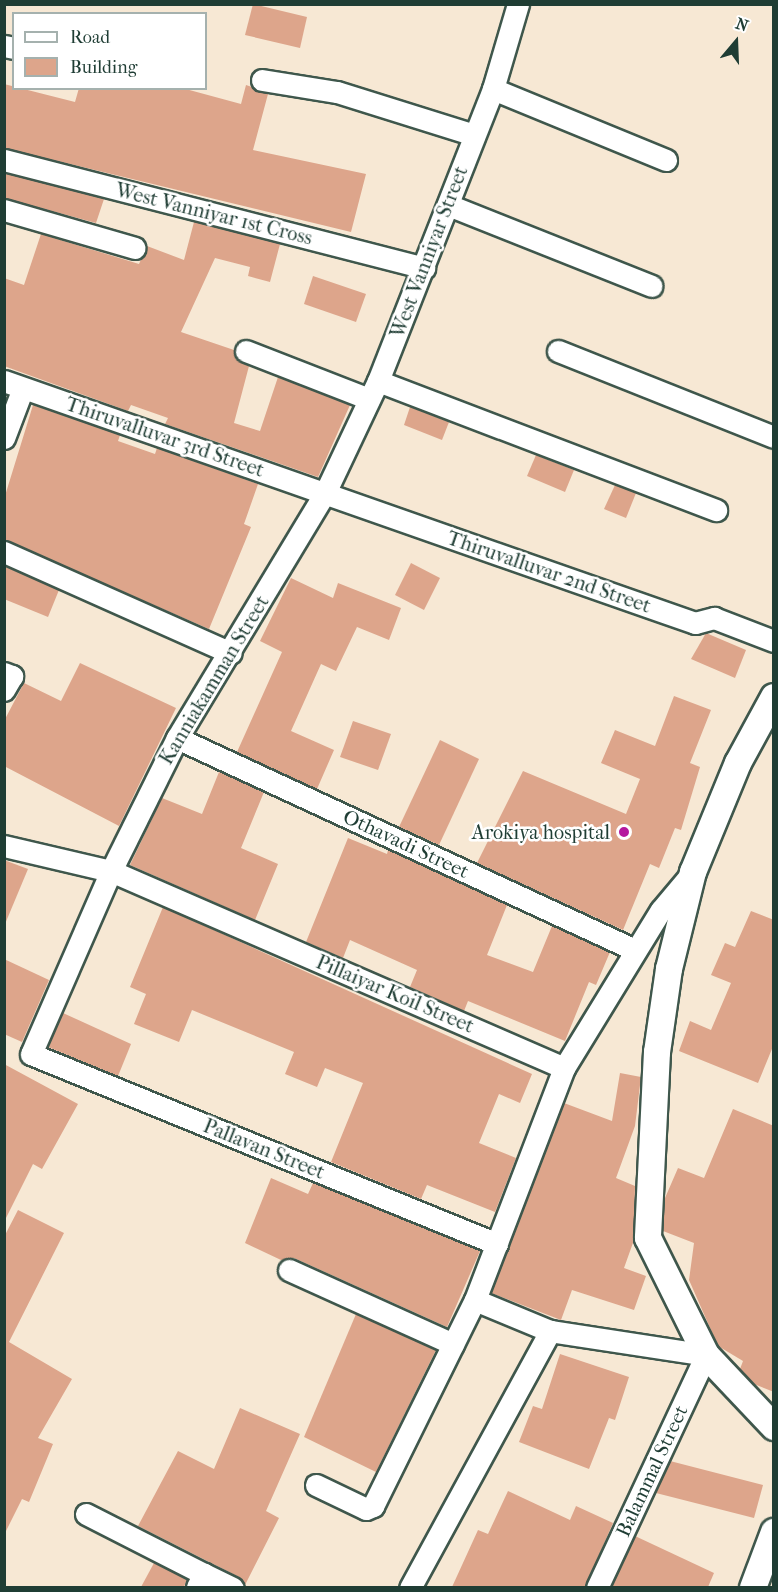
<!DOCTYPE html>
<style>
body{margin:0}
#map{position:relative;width:778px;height:1592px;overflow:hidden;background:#f7e8d4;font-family:"IM FELL French Canon",serif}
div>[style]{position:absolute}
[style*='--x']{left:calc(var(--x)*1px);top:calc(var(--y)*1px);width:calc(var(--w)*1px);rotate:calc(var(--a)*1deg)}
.building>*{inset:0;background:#dda58b}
.roads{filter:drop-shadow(2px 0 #3f574c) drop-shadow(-2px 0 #3f574c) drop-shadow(0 2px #3f574c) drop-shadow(0 -2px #3f574c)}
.minor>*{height:21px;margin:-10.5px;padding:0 10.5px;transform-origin:10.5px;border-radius:10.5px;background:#fff}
.tertiary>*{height:26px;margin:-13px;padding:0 13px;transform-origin:13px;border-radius:13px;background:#fff}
.dots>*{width:16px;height:16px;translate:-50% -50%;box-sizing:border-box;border:3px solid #fff;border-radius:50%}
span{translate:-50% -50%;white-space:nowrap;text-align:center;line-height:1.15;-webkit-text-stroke:5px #fff;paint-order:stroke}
.street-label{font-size:20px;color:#1f3d34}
.poi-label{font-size:20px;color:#1f3d34}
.right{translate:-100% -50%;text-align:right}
.frame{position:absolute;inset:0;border:6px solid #1f3d34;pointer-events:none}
.legend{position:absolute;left:12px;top:12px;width:195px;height:78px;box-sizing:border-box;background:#fff;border:2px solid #a5b1ae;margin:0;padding:8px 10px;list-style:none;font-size:18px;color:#1f3d34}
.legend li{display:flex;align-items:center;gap:12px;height:30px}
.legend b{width:30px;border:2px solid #a5b1ae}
.north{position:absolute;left:706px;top:12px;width:60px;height:60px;-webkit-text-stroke:4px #fff;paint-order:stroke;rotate:19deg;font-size:16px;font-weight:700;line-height:24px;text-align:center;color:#1f3d34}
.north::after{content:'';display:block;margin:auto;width:21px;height:27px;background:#1f3d34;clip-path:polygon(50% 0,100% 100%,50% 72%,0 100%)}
</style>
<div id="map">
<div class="building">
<div style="clip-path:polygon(253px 4px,307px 17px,300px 48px,245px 35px)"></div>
<div style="clip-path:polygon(4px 84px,75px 102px,79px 88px,182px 88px,241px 104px,246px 85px,252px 87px,268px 94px,253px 150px,366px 174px,351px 232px,4px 148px)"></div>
<div style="clip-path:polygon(4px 173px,104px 199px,96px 223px,4px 198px)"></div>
<div style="clip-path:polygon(194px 222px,280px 244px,270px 282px,248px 276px,250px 267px,215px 258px,181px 332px,234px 350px,236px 359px,249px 366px,234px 423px,260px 431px,278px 377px,350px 405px,318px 477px,165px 424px,168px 418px,131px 405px,128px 411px,4px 366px,4px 278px,24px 285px,41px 234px,139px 264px,147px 246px,184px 260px)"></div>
<div style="clip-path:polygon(313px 276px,366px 294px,356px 322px,304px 304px)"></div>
<div style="clip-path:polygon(33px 405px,120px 435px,118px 441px,155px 454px,157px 448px,258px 484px,244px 524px,251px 527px,209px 629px,4px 540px,4px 499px)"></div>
<div style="clip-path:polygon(410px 407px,449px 422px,442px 440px,404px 425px)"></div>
<div style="clip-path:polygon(536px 455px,574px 470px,565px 492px,527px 476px)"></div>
<div style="clip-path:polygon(615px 485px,636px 493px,626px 518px,604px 509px)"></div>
<div style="clip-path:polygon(411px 563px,440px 578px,424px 610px,395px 595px)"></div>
<div style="clip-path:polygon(4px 566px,59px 590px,48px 617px,4px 599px)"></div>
<div style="clip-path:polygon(291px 578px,333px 598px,338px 583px,401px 608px,389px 640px,357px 627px,336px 671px,321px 664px,291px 731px,334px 750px,317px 789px,237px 752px,282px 652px,260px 641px)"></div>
<div style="clip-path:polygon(706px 633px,746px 650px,735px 678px,691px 659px)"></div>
<div style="clip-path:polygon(80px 663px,176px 708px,119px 826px,4px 766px,4px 721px,24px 683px,61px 701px)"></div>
<div style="clip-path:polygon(674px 696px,711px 710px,690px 763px,700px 767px,681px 830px,675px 828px,659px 868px,650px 864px,623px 930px,477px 863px,523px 771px,626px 814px,640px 779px,601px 763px,615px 730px,655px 746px)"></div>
<div style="clip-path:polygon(353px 721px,391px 734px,378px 770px,340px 757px)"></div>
<div style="clip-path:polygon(440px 740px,479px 759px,439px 845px,399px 827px)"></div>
<div style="clip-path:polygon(219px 772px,264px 792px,241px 848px,278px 864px,255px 920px,130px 865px,162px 798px,202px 814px)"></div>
<div style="clip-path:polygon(348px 838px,387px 854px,388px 850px,507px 905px,487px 955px,533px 972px,552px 926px,610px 952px,596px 985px,589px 982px,565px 1041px,468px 1001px,464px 1011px,410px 987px,417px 970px,350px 940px,343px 958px,306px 942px)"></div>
<div style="clip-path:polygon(4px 860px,28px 869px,5px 924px,4px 924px)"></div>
<div style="clip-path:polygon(163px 907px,532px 1074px,520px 1103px,499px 1094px,479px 1143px,516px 1158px,495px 1212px,427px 1185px,421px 1199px,331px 1162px,363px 1083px,325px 1068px,317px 1087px,285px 1074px,294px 1052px,192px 1010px,179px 1042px,134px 1024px,146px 994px,130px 987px)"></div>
<div style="clip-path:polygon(751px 911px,774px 920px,774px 1044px,758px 1083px,679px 1051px,690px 1021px,711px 1030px,731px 983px,711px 975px,725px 943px,735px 947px)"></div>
<div style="clip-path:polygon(4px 959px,49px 980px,22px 1042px,4px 1034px)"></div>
<div style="clip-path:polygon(63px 1013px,131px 1044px,118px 1076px,48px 1047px)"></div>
<div style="clip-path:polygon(4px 1064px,78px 1104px,42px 1169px,33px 1164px,4px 1222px)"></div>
<div style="clip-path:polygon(620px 1073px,641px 1077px,635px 1126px,616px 1178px,635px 1186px,634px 1240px,624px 1268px,646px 1276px,634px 1310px,572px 1290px,561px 1320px,491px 1293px,564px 1103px,612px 1121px)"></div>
<div style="clip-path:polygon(733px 1109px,774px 1126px,774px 1392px,754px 1384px,740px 1369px,743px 1361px,718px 1346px,689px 1280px,694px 1243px,663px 1231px,665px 1198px,678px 1168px,704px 1178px)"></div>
<div style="clip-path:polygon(271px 1178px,308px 1194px,313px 1183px,480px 1251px,447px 1327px,294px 1258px,281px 1260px,245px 1243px)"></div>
<div style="clip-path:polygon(18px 1210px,64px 1233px,9px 1342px,72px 1379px,38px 1438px,53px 1444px,29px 1502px,22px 1499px,4px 1535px,4px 1237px)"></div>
<div style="clip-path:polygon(356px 1314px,436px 1350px,376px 1472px,304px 1437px)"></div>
<div style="clip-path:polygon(560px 1354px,629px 1377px,615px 1420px,609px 1418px,589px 1469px,519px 1442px,533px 1406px,542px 1409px)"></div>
<div style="clip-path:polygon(240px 1408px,300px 1434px,266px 1511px,279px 1518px,245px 1585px,239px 1577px,138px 1526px,178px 1451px,214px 1469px)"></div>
<div style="clip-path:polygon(670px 1461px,763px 1485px,754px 1518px,656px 1493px)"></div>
<div style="clip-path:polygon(508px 1491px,570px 1520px,576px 1506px,613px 1523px,585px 1587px,452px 1587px,478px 1530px,488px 1534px)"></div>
<div style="clip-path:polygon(635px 1536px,714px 1573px,708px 1587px,611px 1587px)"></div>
<div style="clip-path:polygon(154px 1563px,187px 1579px,184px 1587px,141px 1587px)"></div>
</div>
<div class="roads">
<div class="minor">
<div style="--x:4;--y:46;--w:10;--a:11"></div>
<div style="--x:262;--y:80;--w:76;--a:9.1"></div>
<div style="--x:337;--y:92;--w:144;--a:17.4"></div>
<div style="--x:493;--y:89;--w:187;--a:22.3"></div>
<div style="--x:4;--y:160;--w:434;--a:14.4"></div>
<div style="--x:448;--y:205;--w:219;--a:21.7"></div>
<div style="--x:4;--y:210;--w:136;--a:16.2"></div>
<div style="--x:246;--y:351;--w:132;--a:21.3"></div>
<div style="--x:558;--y:351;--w:232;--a:21.7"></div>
<div style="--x:4;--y:381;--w:732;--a:19.3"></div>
<div style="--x:695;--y:623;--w:20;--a:-15"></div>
<div style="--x:714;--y:618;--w:64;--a:21"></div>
<div style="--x:378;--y:381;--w:362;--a:20.9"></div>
<div style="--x:4;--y:438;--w:53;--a:-69.2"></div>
<div style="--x:4;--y:552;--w:248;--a:24"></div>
<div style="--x:4;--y:673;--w:9;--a:21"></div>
<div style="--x:12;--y:676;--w:16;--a:120"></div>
<div style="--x:177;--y:738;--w:505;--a:24.84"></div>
<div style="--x:4;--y:846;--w:110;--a:13.2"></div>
<div style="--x:111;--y:871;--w:494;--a:23.5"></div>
<div style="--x:564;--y:1068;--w:185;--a:-58.5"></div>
<div style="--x:661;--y:910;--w:48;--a:-50"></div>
<div style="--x:564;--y:1068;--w:248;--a:111"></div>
<div style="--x:475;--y:1300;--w:81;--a:22.5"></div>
<div style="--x:550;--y:1331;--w:158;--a:8.7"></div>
<div style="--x:706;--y:1355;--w:257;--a:115.1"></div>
<div style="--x:497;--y:1244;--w:503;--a:-157.82"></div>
<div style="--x:31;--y:1054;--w:200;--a:-66.4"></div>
<div style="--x:111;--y:871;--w:148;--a:-63.6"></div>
<div style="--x:177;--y:738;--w:286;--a:-58.9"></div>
<div style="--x:325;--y:493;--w:124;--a:-64.7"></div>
<div style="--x:378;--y:381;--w:314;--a:-68.5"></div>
<div style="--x:493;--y:89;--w:89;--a:-73.6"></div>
<div style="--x:289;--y:1270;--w:180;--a:24.3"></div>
<div style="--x:316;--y:1485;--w:55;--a:25.6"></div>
<div style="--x:366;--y:1509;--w:8;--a:-23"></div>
<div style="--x:373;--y:1506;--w:230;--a:-63.7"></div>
<div style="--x:86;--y:1514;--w:132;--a:27"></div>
<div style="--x:197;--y:1587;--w:15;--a:-62"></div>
<div style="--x:204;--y:1574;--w:32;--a:26"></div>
<div style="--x:410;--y:1588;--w:293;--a:-61.4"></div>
</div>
<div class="tertiary">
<div style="--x:774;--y:697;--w:75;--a:118.6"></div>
<div style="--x:738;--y:763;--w:118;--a:112.4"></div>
<div style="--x:693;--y:872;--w:100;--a:103.9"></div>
<div style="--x:669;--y:969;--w:84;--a:98.2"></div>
<div style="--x:657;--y:1052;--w:186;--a:92.8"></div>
<div style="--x:648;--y:1238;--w:131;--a:63.6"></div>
<div style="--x:706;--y:1355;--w:99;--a:46.6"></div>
<div style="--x:753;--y:1588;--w:60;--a:-69.4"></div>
</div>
</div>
<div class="dots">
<div style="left:624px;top:832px;background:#b5179e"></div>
</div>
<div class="street-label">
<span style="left:214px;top:214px;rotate:14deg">West Vanniyar 1st Cross</span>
<span style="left:429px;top:252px;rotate:-69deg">West Vanniyar Street</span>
<span style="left:165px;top:437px;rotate:19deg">Thiruvalluvar 3rd Street</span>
<span style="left:549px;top:572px;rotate:19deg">Thiruvalluvar 2nd Street</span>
<span style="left:214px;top:680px;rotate:-59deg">Kanniakamman Street</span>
<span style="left:406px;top:844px;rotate:25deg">Othavadi Street</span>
<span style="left:395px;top:994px;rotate:23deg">Pillaiyar Koil Street</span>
<span style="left:264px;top:1149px;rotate:22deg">Pallavan Street</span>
<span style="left:652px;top:1471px;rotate:-65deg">Balammal Street</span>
</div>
<div class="poi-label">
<span class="right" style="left:610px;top:832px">Arokiya hospital</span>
</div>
<div class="frame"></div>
<ul class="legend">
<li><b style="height:8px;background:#fff"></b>Road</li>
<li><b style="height:16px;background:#dda58b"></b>Building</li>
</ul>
<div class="north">N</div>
</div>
